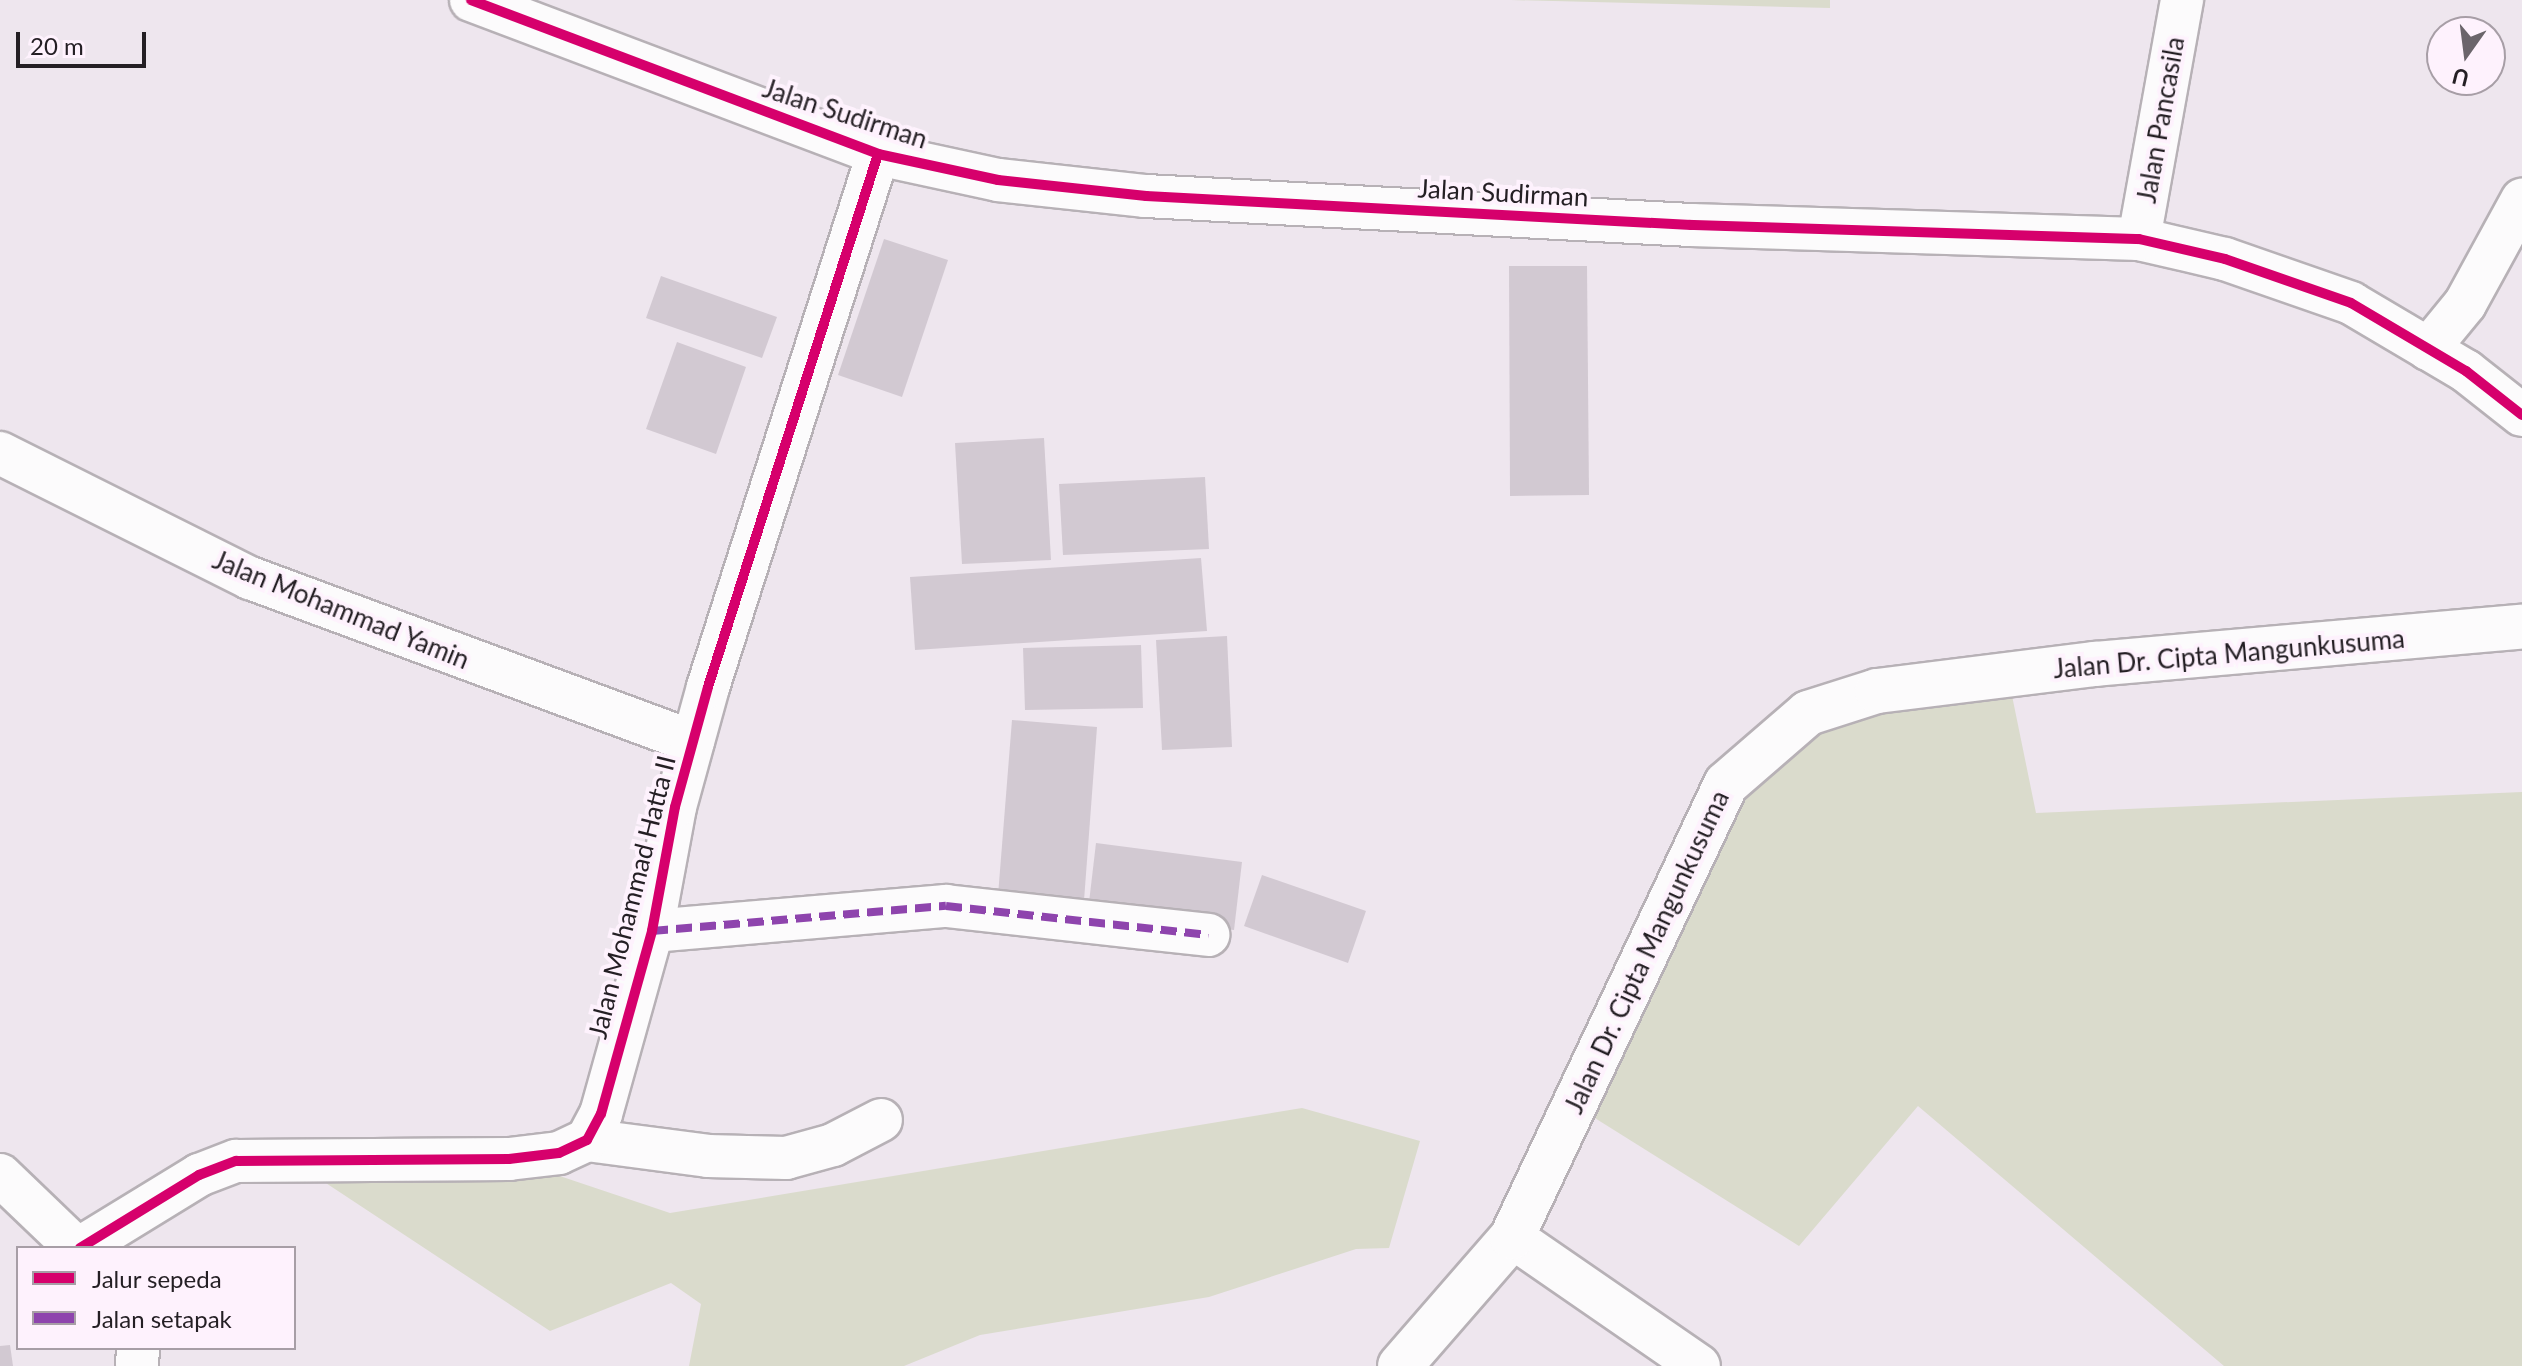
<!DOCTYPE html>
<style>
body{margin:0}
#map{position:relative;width:2522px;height:1366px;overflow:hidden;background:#eee6ee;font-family:Lato,sans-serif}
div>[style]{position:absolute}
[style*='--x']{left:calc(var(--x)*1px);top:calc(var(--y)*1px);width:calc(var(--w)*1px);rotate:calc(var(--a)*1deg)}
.green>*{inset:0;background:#dadbcc}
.building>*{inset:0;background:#d2c9d2}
.roads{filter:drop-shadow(2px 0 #b7b1b6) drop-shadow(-2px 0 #b7b1b6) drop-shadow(0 2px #b7b1b6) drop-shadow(0 -2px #b7b1b6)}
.minor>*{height:42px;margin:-21px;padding:0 21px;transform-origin:21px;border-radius:21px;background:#fcfbfc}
.major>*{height:44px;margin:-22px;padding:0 22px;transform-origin:22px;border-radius:22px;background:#fcfbfc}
.quiet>*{height:8px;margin-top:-4px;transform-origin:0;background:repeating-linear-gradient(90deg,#8e44ad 0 16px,transparent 0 24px)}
.cycleway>*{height:10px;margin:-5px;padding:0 5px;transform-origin:5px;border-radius:5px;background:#d6006c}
span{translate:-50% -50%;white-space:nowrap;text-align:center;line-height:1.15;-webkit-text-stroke:8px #fef2fd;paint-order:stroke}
.street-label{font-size:26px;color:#241f24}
.legend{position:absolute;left:16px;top:1246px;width:280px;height:104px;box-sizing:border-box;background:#fef2fd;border:2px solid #a79ea6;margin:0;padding:10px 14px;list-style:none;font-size:24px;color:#241f24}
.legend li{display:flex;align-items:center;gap:16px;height:40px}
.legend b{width:40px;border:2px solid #a79ea6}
.north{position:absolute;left:2426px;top:16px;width:80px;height:80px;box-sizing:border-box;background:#fef2fd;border:2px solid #a79ea6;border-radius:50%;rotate:194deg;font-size:22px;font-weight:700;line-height:32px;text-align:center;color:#241f24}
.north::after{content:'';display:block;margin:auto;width:28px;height:36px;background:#6b656b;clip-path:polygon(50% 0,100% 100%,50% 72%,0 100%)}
.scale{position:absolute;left:16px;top:32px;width:130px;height:36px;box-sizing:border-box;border:4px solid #241f24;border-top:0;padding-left:10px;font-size:24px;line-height:28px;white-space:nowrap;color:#241f24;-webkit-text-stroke:6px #fef2fd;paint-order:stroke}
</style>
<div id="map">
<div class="green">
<div style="clip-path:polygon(1511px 0,1830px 0,1830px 8px)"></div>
<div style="clip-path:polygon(2008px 676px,2036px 813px,2522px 792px,2522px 1366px,2224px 1366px,1918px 1106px,1799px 1246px,1574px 1105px,1726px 784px,1808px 713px)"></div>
<div style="clip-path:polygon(1302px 1108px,1420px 1141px,1389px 1248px,1356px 1249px,1209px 1297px,980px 1335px,904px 1366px,689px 1366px,701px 1304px,671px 1283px,550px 1331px,288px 1158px,509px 1159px,670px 1213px)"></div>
</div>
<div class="building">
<div style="clip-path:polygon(884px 239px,948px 260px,902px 397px,838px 375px)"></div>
<div style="clip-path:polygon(1509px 266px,1587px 266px,1589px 495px,1510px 496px)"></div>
<div style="clip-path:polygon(661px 276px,777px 317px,762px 358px,646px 318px)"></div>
<div style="clip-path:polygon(677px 342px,746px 367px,716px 454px,646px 429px)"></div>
<div style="clip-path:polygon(1044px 438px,1051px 560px,962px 564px,955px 443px)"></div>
<div style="clip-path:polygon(1205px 477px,1209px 549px,1063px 555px,1059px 484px)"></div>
<div style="clip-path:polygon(1201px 558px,1207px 631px,915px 650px,910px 577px)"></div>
<div style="clip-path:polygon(1227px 636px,1232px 747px,1162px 750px,1156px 640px)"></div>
<div style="clip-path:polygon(1141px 645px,1143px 708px,1025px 710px,1023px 648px)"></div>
<div style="clip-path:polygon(1012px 720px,1097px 727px,1083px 914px,997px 908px)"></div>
<div style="clip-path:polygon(1096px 843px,1242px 862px,1234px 930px,1088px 911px)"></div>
<div style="clip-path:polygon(1262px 875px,1366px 911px,1348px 963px,1244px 926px)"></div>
<div style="clip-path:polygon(10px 1345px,13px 1366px,0 1366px,0 1346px)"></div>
</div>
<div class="roads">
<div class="minor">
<div style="--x:471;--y:0;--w:435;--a:20.7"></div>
<div style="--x:878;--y:154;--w:123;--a:12.2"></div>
<div style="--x:998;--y:180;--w:149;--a:6.2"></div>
<div style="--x:1146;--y:196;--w:546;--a:3.05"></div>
<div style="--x:1691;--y:225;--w:448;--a:1.8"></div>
<div style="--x:2139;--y:239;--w:88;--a:13.1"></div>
<div style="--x:2225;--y:259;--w:133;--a:19.2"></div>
<div style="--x:2351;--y:303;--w:134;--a:30.6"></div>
<div style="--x:2466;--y:371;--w:71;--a:38.2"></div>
<div style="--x:2139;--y:239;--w:243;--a:-79.8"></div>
<div style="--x:2428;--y:349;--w:58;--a:-50.6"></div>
<div style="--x:2465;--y:304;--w:119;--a:-61.3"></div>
<div style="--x:0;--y:453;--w:280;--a:26.6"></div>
<div style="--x:250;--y:578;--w:472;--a:20.3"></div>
<div style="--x:652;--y:931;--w:295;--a:-4.9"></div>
<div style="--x:946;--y:906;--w:264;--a:6.3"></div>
<div style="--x:587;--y:1140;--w:122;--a:7.5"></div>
<div style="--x:708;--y:1156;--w:78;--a:1.5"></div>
<div style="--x:786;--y:1158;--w:49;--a:-15.5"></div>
<div style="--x:833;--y:1145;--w:54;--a:-27.5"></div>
<div style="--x:0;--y:1175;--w:105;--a:43.8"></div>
<div style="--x:1512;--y:1237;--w:227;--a:34.6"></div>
<div style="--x:80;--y:1248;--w:140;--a:-31.5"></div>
<div style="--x:199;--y:1175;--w:40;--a:-21"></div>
<div style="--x:236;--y:1161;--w:273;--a:-0.4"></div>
<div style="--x:509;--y:1159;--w:50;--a:-6.8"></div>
<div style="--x:559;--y:1153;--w:31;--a:-25"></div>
<div style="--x:587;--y:1140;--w:30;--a:-62"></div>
<div style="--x:601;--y:1114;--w:190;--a:-74.4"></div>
<div style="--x:652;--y:931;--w:126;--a:-79.5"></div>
<div style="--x:675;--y:807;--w:124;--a:-74.6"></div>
<div style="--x:708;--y:687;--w:559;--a:-72.31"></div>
<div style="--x:137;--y:1366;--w:18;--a:-87"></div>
</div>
<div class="major">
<div style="--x:1400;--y:1366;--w:171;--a:-49"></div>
<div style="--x:1512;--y:1237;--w:501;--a:-64.71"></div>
<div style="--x:1726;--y:784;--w:108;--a:-40.9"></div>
<div style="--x:1808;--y:713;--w:72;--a:-17.7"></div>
<div style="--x:1877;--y:691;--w:220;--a:-7.1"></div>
<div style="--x:2095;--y:664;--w:429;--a:-5"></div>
</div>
</div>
<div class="quiet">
<div style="--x:652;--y:931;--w:295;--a:-4.9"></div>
<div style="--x:946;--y:906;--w:264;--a:6.3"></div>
</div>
<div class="cycleway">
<div style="--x:471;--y:0;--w:435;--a:20.7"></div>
<div style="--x:878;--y:154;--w:123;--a:12.2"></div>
<div style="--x:998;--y:180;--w:149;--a:6.2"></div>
<div style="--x:1146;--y:196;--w:546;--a:3.05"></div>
<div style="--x:1691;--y:225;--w:448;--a:1.8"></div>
<div style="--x:2139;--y:239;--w:88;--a:13.1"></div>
<div style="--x:2225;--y:259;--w:133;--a:19.2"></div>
<div style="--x:2351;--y:303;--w:134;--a:30.6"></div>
<div style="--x:2466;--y:371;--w:71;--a:38.2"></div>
<div style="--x:80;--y:1248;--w:140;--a:-31.5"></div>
<div style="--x:199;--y:1175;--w:40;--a:-21"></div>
<div style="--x:236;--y:1161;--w:273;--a:-0.4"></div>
<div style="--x:509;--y:1159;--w:50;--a:-6.8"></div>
<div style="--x:559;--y:1153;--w:31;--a:-25"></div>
<div style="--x:587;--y:1140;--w:30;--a:-62"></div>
<div style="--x:601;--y:1114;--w:190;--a:-74.4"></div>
<div style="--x:652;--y:931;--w:126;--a:-79.5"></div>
<div style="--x:675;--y:807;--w:124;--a:-74.6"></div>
<div style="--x:708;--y:687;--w:559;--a:-72.31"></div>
</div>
<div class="street-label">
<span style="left:845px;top:114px;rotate:18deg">Jalan Sudirman</span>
<span style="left:2161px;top:120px;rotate:-80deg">Jalan Pancasila</span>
<span style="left:1503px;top:193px;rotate:3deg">Jalan Sudirman</span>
<span style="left:341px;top:610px;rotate:22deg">Jalan Mohammad Yamin</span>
<span style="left:2229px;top:654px;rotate:-5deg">Jalan Dr. Cipta Mangunkusuma</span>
<span style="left:632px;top:897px;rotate:-76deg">Jalan Mohammad Hatta II</span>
<span style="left:1647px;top:952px;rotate:-65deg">Jalan Dr. Cipta Mangunkusuma</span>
</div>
<ul class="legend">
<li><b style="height:10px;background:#d6006c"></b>Jalur sepeda</li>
<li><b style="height:10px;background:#8e44ad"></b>Jalan setapak</li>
</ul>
<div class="north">U</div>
<div class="scale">20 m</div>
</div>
